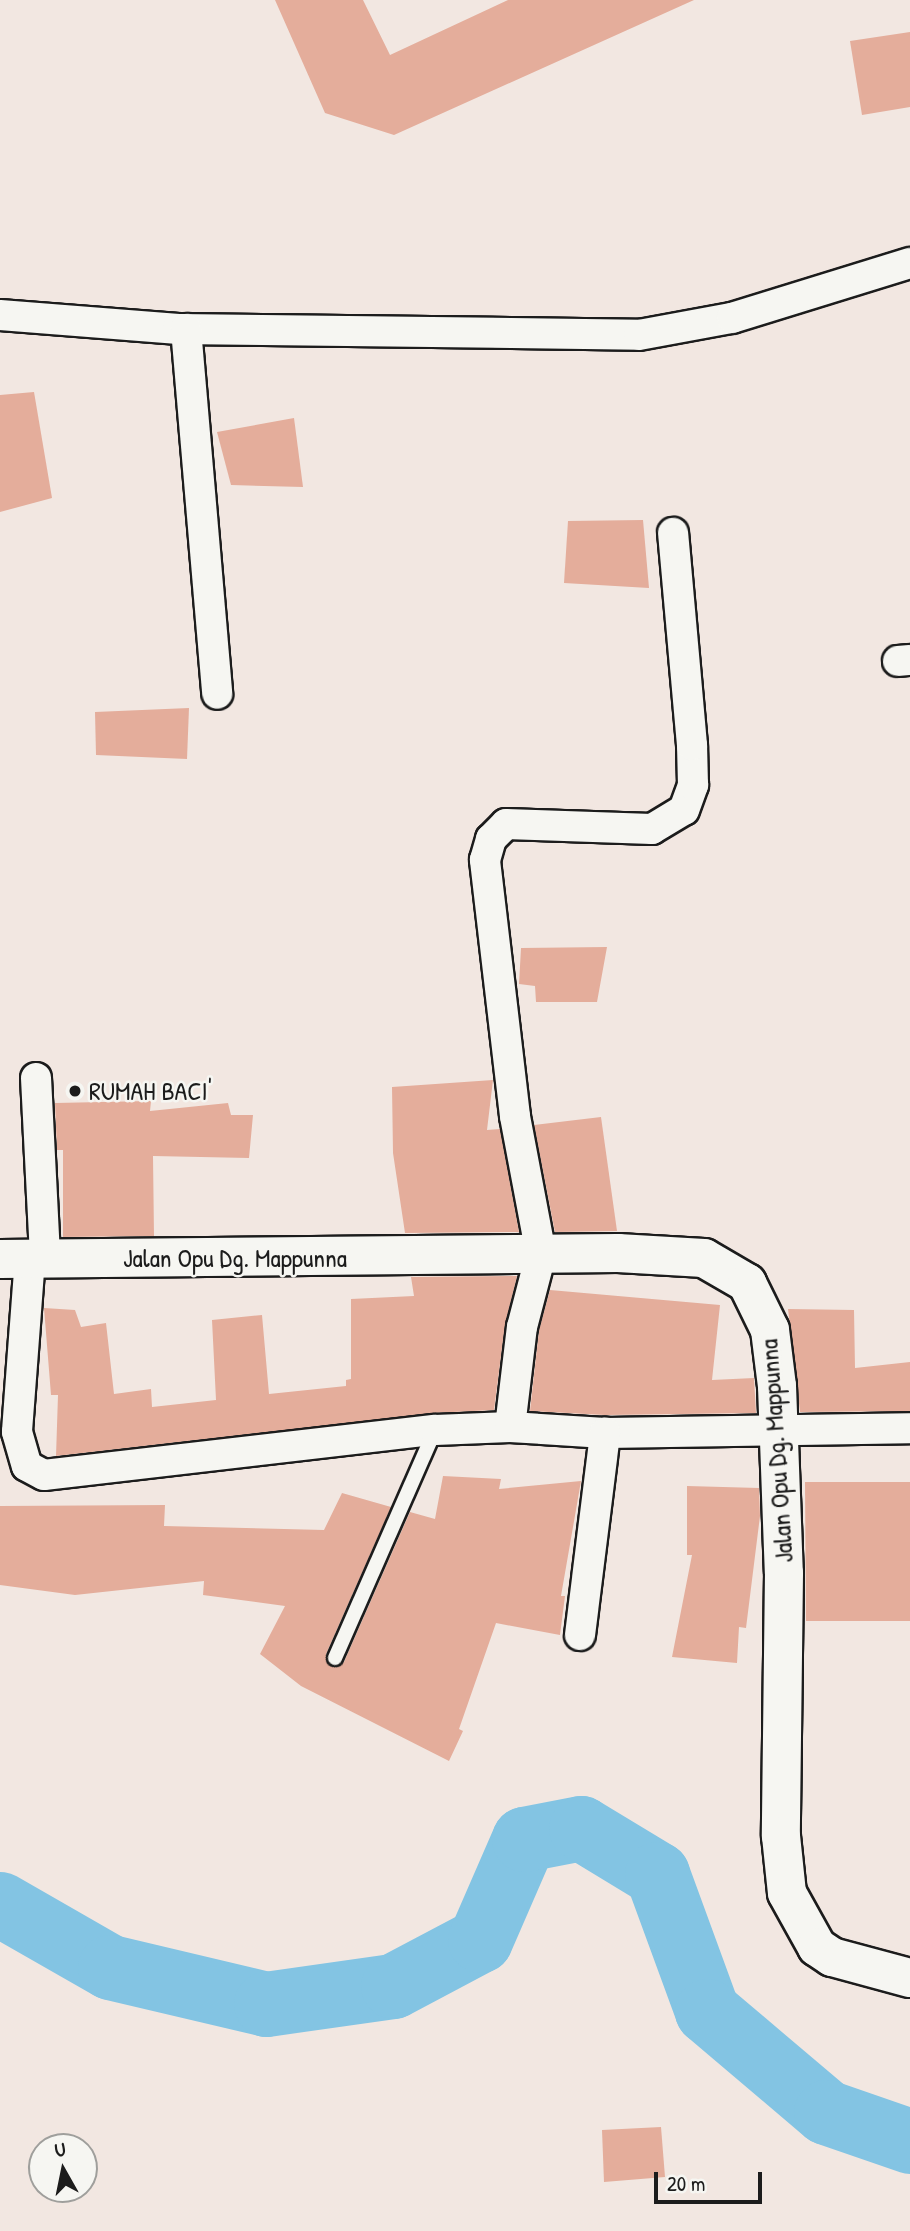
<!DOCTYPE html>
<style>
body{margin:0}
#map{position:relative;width:910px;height:2231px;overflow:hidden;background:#f2e7e1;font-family:"Patrick Hand",sans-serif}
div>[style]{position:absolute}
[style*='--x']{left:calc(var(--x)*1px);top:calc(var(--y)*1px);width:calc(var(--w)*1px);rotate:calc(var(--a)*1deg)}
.river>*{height:65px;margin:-32.5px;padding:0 32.5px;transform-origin:32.5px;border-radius:32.5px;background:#83c4e3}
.building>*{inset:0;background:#e4ad9b}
.roads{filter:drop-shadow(2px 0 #1c1c1c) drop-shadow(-2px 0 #1c1c1c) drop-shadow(0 2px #1c1c1c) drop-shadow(0 -2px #1c1c1c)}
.lane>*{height:14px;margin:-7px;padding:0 7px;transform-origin:7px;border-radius:7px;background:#f6f6f2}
.street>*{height:30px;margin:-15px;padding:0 15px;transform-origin:15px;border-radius:15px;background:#f6f6f2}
.secondary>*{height:38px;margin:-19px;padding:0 19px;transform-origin:19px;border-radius:19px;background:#f6f6f2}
.dots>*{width:19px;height:19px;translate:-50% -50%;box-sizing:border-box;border:4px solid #f6f6f2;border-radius:50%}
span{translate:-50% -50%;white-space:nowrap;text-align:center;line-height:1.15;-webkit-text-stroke:5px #f6f6f2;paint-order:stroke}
.poi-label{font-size:26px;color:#1c1c1c}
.left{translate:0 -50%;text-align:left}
.street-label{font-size:26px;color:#1c1c1c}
.north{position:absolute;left:28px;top:2133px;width:70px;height:70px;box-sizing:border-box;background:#f6f6f2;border:2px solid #9f9f9c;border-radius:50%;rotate:351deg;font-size:19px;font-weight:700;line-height:28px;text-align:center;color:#1c1c1c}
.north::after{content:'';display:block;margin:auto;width:24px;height:32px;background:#1c1c1c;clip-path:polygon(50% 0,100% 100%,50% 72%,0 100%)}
.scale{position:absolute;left:654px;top:2172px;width:108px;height:32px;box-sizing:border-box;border:4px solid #1c1c1c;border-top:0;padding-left:9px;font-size:21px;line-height:24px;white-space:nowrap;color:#1c1c1c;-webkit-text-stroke:5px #f6f6f2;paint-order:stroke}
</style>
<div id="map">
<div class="river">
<div style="--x:0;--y:1904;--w:127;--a:29.8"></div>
<div style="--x:110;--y:1967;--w:160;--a:13.3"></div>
<div style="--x:266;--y:2004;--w:128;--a:-8.1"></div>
<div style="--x:393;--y:1986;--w:98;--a:-27.9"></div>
<div style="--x:480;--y:1940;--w:110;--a:-66.5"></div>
<div style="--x:524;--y:1839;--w:58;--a:-10.9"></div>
<div style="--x:581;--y:1828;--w:89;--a:31.2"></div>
<div style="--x:657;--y:1874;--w:146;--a:69.9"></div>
<div style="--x:707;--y:2011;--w:156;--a:40.3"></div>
<div style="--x:826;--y:2112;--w:89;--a:19"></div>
</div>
<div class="building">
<div style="clip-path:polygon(275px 0,363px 0,390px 55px,508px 0,694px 0,394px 135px,325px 113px)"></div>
<div style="clip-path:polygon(910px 32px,910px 107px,862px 115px,850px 41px)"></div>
<div style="clip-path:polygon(34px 392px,52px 498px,0 512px,0 395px)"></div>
<div style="clip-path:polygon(294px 418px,303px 487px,231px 485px,217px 432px)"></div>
<div style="clip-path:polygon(643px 520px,649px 588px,564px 583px,568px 521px)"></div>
<div style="clip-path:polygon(189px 708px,187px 759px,96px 755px,95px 712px)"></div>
<div style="clip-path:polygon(607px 947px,597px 1002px,536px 1002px,535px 986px,519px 984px,521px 948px)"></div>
<div style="clip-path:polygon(493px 1080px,487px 1130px,500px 1129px,519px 1232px,405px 1233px,393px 1153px,392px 1087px)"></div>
<div style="clip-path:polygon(151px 1101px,150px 1111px,228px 1103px,231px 1115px,253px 1115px,249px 1158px,153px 1156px,154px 1236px,63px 1237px,63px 1150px,57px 1150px,55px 1103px)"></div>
<div style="clip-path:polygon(601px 1117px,617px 1231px,555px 1232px,534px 1125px)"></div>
<div style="clip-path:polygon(517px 1276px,505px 1325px,494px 1410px,433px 1413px,56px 1456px,58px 1395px,51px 1395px,44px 1308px,75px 1310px,81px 1327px,106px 1323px,114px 1394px,151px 1389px,152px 1407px,216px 1400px,212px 1320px,262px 1315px,269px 1394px,346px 1386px,346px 1380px,351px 1379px,351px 1299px,414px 1296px,411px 1277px)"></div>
<div style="clip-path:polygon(550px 1290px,720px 1305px,712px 1380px,754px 1378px,756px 1413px,605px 1415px,530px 1411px,539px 1330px)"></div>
<div style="clip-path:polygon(788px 1309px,854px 1310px,855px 1368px,910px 1362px,910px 1411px,800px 1412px)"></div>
<div style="clip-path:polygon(443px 1476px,501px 1479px,499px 1489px,581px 1481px,561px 1596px,565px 1596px,560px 1635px,496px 1623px,459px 1729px,463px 1731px,449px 1761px,301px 1686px,260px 1654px,285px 1606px,203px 1595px,204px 1581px,75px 1595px,0 1585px,0 1506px,165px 1505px,164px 1526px,324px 1530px,342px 1493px,391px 1507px,326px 1654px,328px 1664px,337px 1667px,344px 1662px,410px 1512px,435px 1519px)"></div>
<div style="clip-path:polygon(805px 1482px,910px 1482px,910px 1621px,806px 1621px)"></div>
<div style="clip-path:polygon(687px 1486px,759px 1488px,760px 1516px,746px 1628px,739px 1627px,737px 1663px,672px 1657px,692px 1555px,687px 1555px)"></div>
<div style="clip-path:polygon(661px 2127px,665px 2177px,604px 2182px,602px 2130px)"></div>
</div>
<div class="roads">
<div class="lane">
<div style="--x:335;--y:1658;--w:249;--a:-66.3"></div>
</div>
<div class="street">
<div style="--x:0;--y:315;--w:179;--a:4.5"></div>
<div style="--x:178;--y:329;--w:461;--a:0.7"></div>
<div style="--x:639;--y:335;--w:95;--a:-10.4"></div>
<div style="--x:732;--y:318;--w:186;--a:-17.2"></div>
<div style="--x:186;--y:329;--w:366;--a:85.1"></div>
<div style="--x:898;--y:661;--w:12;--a:-5"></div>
<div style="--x:36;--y:1078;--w:180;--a:87.1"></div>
<div style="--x:30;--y:1258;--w:174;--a:94.3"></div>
<div style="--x:17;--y:1432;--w:35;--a:74"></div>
<div style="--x:27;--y:1466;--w:19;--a:28"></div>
<div style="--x:44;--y:1475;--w:394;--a:-6.6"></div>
<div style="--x:435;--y:1430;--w:75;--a:-2.3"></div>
<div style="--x:510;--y:1427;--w:95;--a:3.6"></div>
<div style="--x:605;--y:1433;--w:305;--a:-0.9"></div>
<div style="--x:510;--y:1427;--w:101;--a:-83.2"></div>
<div style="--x:522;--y:1327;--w:75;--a:-75.4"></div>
<div style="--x:541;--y:1254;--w:140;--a:-100.7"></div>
<div style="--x:515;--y:1116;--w:258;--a:-96.7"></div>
<div style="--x:485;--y:860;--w:22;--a:-74"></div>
<div style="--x:491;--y:839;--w:21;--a:-45"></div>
<div style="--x:506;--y:824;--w:146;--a:2"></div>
<div style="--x:652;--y:829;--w:37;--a:-31"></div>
<div style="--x:684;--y:810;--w:27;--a:-70"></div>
<div style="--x:693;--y:785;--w:40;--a:-91.4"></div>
<div style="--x:692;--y:745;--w:213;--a:-95.1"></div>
<div style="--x:580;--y:1635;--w:204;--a:-82.9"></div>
</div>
<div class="secondary">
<div style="--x:0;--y:1259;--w:618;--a:-0.56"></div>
<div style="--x:618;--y:1253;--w:86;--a:3.3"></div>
<div style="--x:704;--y:1258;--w:50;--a:30.2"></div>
<div style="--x:747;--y:1283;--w:52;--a:63.9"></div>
<div style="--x:770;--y:1330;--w:56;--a:82.9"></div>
<div style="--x:777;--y:1386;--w:187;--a:87.9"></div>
<div style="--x:784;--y:1573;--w:263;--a:90.7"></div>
<div style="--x:781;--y:1836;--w:57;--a:84"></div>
<div style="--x:787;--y:1893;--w:62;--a:60.9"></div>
<div style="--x:817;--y:1947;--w:18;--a:34"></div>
<div style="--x:832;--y:1957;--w:81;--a:15.1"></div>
</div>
</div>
<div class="dots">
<div style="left:75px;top:1091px;background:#1c1c1c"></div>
</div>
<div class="poi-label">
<span class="left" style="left:89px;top:1091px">RUMAH BACI'</span>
</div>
<div class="street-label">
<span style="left:235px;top:1258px">Jalan Opu Dg. Mappunna</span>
<span style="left:776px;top:1451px;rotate:-94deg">Jalan Opu Dg. Mappunna</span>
</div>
<div class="north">U</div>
<div class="scale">20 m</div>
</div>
